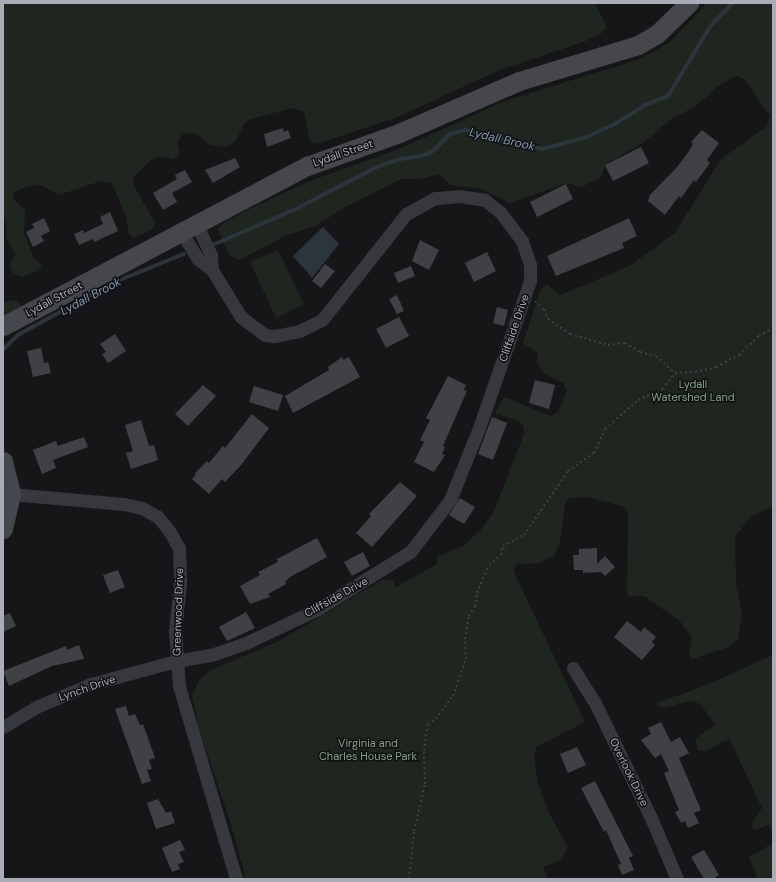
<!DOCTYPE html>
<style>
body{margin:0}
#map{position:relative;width:776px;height:882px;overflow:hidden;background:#161618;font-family:"DM Sans",sans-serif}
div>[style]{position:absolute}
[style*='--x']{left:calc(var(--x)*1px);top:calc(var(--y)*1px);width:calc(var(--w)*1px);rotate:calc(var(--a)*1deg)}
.green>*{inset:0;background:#1e261f}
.water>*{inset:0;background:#2c353c}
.stream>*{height:3.5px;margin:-1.75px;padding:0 1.75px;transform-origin:1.75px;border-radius:1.75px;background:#2c353c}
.building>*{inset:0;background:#404145}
.path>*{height:2px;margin-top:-1px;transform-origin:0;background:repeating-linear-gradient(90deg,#3d3f44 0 2px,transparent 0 5px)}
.street>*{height:13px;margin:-6.5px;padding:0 6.5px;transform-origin:6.5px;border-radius:6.5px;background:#37383d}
.secondary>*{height:19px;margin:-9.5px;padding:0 9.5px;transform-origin:9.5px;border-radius:9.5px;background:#45474d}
span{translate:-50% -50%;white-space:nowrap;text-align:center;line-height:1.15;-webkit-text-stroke:3px #111113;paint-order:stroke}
.street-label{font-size:11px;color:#a8adb8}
.park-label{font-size:11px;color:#7fa381}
.water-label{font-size:12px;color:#7f9bb3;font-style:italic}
.frame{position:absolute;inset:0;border:4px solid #a8adb8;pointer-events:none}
</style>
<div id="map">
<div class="green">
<div style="clip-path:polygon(3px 3px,595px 3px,607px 27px,602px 33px,586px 41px,500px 70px,398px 117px,317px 144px,310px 141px,304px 112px,292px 108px,248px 120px,243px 126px,236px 141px,226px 147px,210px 145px,197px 134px,184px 133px,177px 142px,180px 154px,173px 159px,160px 157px,152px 159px,134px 177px,133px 184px,155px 223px,151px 230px,134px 238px,129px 234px,126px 217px,112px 183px,101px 181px,59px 195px,38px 184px,23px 188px,15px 192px,13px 199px,25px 210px,24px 233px,33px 256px,42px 266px,39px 271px,21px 277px,12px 272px,10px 266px,15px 253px,6px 238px,7px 226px,3px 214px)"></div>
<div style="clip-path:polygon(707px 3px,773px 3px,773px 506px,750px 517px,735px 537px,736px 585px,742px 613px,738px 639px,729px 647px,692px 659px,689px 653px,692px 638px,680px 621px,644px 596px,629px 596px,627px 592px,628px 511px,622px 506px,587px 497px,569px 498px,565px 504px,560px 542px,555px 555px,540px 563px,518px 564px,513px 570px,585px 722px,536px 747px,534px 758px,538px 782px,547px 809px,568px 848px,559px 861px,544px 867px,547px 879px,246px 879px,230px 821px,199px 729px,192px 695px,200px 679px,213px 669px,277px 642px,384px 579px,392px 580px,396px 587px,437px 564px,437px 557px,463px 546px,480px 531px,493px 513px,524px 434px,524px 427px,518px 421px,495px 413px,504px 397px,551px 416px,558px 412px,567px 390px,563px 383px,544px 373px,537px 364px,538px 353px,523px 343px,541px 288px,548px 285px,560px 295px,608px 275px,631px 265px,675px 233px,721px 159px,767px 126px,770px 116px,744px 79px,736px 75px,716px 88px,695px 107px,671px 119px,643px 143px,606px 164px,600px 178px,581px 187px,566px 183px,510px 203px,481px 189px,451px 185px,439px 174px,420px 179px,401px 179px,347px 206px,315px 226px,285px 236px,239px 260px,229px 255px,218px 230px,222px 224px,249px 209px,307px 182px,399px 149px,505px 101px,640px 59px,670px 42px)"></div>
<div style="clip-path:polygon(278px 250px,304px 304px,276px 318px,250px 262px)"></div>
<div style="clip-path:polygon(13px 300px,18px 301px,22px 307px,3px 320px,3px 303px)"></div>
<div style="clip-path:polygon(773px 655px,773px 832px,768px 825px,754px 830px,751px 825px,762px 808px,730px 740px,723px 741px,705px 752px,698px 750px,695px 739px,715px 724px,701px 705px,692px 700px,665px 708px,654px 704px,704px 686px)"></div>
<div style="clip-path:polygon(773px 843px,773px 879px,758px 879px,749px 857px)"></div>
</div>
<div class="water">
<div style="clip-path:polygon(323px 227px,339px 244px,312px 278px,293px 256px)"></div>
</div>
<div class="stream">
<div style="--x:215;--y:244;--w:88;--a:-23.4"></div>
<div style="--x:296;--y:209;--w:89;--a:-27.4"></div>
<div style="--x:375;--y:168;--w:27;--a:-20"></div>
<div style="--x:400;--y:159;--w:22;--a:-8"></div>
<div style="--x:422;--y:156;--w:12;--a:-24"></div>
<div style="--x:433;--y:151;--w:24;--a:-45"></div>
<div style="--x:450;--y:134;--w:16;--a:-14"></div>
<div style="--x:466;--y:130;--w:79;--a:13.9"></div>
<div style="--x:543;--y:149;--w:46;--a:-15.3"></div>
<div style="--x:587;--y:137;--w:31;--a:-25"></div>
<div style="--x:615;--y:124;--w:36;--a:-32"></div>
<div style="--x:645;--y:105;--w:25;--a:-21"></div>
<div style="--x:668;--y:96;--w:81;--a:-58.7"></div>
<div style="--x:710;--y:27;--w:33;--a:-47"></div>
<div style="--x:3;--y:350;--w:21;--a:-45"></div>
<div style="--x:18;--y:335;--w:111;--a:-28.7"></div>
<div style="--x:115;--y:282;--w:74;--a:-22.1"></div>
</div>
<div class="building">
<div style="clip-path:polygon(283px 128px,284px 132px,288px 130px,291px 138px,267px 147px,264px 134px)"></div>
<div style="clip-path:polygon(702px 130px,719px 143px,707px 160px,710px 163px,696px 182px,694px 180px,681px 198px,679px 196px,665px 215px,648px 201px,650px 195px,677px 167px,689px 151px,693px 144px,691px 142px)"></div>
<div style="clip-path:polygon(641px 147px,649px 163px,613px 181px,605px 165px)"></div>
<div style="clip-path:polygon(235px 158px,240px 167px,213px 183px,205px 170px)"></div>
<div style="clip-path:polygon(185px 170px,192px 182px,172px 193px,177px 202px,163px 210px,153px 193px,177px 179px,175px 175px)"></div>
<div style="clip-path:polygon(566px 184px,573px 199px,537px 217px,530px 202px)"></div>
<div style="clip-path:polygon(110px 212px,118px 231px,94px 242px,93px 239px,79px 245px,74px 234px,83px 230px,84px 233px,103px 224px,100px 217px)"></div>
<div style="clip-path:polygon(44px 218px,50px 231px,41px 236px,44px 241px,33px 247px,26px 232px,34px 228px,32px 224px)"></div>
<div style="clip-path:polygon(629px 218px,637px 236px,622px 243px,624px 248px,556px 276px,547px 256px)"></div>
<div style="clip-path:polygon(420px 240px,439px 250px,429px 270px,412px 261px)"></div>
<div style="clip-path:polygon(487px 252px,496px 271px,474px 282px,465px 263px)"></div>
<div style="clip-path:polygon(325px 264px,335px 271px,321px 288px,312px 281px)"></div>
<div style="clip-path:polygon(411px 266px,415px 276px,398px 283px,394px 273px)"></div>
<div style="clip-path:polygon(397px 295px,404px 311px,397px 314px,389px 299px)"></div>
<div style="clip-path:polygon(497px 307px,508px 310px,504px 326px,493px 323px)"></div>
<div style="clip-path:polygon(399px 317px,409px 336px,386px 348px,376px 329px)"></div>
<div style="clip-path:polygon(115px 334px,126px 351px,108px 363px,102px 354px,106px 352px,100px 344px)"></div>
<div style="clip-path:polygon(41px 348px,44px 363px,48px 362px,51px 373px,33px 377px,27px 351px)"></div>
<div style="clip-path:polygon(342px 357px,343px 360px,349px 357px,360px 377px,293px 413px,285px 396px,329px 370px,328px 367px)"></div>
<div style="clip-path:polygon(448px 376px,466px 385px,464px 390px,467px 391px,443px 446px,445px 447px,442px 454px,445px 455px,434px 472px,414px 462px,424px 442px,420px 440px,430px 420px,426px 418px)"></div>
<div style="clip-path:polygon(535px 380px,555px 385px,549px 409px,529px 403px)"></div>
<div style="clip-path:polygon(203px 385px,216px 396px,188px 426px,175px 414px)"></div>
<div style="clip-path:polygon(254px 386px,283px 395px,278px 411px,249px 402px)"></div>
<div style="clip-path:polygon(252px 414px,269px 428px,242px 464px,225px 482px,222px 479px,209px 494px,192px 479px,196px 474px,195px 473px,207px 461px,209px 463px,223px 446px,225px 448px)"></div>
<div style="clip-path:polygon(492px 417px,507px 423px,493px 460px,478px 454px)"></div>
<div style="clip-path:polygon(141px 420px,149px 446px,154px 445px,158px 460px,131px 469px,126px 453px,133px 451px,125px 425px)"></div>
<div style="clip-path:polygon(84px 437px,88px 447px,53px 460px,56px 468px,42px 474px,33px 450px,56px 441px,58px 446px)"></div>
<div style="clip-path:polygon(400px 482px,417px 496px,372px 547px,356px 533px,371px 516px,369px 514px)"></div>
<div style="clip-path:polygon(460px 498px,475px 507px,464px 524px,449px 515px)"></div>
<div style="clip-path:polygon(317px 538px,327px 557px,290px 577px,285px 582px,286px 584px,268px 594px,270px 597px,250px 604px,240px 586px,260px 575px,258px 572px,278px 562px,277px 559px)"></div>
<div style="clip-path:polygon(597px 548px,597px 564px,605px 556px,615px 567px,605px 576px,601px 572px,583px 573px,583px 570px,574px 570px,573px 555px,579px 555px,579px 549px)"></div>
<div style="clip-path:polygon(363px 552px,370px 566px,352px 576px,344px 562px)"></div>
<div style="clip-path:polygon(118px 570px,125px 587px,110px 593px,103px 575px)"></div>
<div style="clip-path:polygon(246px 612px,255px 628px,227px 641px,219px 627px)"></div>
<div style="clip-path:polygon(10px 613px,16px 626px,3px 632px,3px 616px)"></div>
<div style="clip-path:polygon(627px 621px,641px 632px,644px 627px,656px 637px,652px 642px,655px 645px,642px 660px,614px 637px)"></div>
<div style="clip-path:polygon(79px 645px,84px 659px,52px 666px,9px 686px,3px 671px,66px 646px,67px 650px)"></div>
<div style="clip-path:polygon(126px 706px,129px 716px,135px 714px,140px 725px,143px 724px,155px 758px,149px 760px,152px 769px,147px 770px,151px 781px,142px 784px,115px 709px)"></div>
<div style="clip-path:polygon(661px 722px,671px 742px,680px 737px,689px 753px,679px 758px,701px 810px,694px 813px,699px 823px,688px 828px,685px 821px,681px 823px,675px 812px,679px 810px,664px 773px,669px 771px,661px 754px,655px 758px,641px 740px,651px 734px,648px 728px)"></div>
<div style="clip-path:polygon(577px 747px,586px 765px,568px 773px,560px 754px)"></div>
<div style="clip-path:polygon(595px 781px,633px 856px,629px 858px,634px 870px,622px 875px,618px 865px,621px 864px,606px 830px,604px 832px,581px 788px)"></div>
<div style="clip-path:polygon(158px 799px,166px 813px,171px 811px,175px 823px,156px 829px,147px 803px)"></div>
<div style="clip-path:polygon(180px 840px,185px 850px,179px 852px,184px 862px,178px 864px,180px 869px,172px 872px,162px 848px)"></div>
<div style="clip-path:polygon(704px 850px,719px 875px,713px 879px,704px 879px,691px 857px)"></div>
</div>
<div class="path">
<div style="--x:535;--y:301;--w:12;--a:42"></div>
<div style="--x:544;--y:309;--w:11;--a:68"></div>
<div style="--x:548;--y:319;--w:27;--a:34"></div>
<div style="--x:570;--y:334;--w:40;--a:16"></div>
<div style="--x:608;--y:345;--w:17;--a:-7"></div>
<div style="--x:625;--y:343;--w:17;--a:31"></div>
<div style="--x:640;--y:352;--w:16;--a:14"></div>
<div style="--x:656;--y:356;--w:25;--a:42"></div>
<div style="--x:675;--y:373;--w:20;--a:-3"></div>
<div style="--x:695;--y:372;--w:22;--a:-13"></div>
<div style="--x:716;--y:367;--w:26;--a:-28"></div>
<div style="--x:739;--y:355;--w:28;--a:-44"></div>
<div style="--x:759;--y:336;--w:16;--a:-30"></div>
<div style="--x:409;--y:879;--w:48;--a:-84.1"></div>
<div style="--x:414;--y:831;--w:48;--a:-76.8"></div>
<div style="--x:425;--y:784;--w:33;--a:-92"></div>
<div style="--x:424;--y:751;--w:27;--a:-82"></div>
<div style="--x:428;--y:724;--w:9;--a:-32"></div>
<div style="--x:436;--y:719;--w:29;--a:-54"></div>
<div style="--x:453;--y:696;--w:39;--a:-71"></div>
<div style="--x:466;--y:659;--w:20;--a:-93"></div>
<div style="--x:465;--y:639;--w:23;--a:-80"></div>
<div style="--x:469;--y:616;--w:11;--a:-56"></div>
<div style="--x:475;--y:607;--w:14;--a:-82"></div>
<div style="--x:477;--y:593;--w:30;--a:-67"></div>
<div style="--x:489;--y:565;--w:16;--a:-40"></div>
<div style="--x:501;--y:555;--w:9;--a:-77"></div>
<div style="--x:503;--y:546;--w:24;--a:-28"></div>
<div style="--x:524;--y:535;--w:78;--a:-55.5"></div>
<div style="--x:568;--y:471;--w:32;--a:-35"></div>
<div style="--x:594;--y:453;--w:26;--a:-65"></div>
<div style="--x:605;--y:429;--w:44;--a:-41.3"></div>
<div style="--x:638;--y:400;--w:27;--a:-24"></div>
<div style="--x:663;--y:389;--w:20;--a:-53"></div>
</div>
<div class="street">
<div style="--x:197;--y:225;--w:33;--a:65"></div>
<div style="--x:211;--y:255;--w:15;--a:86"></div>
<div style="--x:11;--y:494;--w:113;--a:5.1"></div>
<div style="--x:124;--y:504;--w:18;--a:13"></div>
<div style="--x:142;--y:508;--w:18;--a:29"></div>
<div style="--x:158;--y:517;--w:19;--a:51"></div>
<div style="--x:170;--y:532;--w:18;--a:61"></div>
<div style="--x:179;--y:548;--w:34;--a:88"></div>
<div style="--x:180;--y:582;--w:49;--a:95.8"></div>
<div style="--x:175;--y:631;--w:55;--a:85.8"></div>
<div style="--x:179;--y:686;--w:201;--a:73.5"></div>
<div style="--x:573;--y:668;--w:39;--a:58"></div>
<div style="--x:594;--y:701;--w:132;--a:64"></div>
<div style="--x:652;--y:820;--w:64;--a:67"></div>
<div style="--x:3;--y:727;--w:39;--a:-31"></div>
<div style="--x:36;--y:707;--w:60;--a:-22.7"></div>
<div style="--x:91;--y:684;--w:88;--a:-15.1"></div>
<div style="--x:176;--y:661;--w:36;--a:-10"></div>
<div style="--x:211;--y:655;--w:39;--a:-19"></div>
<div style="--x:248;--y:642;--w:77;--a:-25.2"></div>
<div style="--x:318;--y:609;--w:110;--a:-31.9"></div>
<div style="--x:411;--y:551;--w:64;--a:-52.6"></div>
<div style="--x:450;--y:500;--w:78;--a:-68.1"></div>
<div style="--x:479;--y:428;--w:156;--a:-70.9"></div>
<div style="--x:530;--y:281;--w:16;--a:-90"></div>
<div style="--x:530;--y:265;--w:25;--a:-108"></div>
<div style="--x:522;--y:241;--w:35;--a:-127"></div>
<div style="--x:501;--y:213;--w:21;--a:-141"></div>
<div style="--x:485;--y:200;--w:25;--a:-171"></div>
<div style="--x:460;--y:196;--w:25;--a:175"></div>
<div style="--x:435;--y:198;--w:33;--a:151"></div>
<div style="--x:406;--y:214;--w:135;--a:128.4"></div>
<div style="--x:322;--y:320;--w:25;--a:154"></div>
<div style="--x:299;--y:331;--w:25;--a:168"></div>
<div style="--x:275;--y:336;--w:10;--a:-174"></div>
<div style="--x:265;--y:335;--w:30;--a:-143"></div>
<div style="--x:241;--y:317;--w:55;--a:-121.7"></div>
<div style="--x:212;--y:270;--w:18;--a:-142"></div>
<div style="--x:198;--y:259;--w:31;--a:-122"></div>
</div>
<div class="secondary">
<div style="--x:3;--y:326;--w:344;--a:-27.8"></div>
<div style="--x:307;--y:166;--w:98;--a:-19.7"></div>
<div style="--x:399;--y:133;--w:131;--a:-23.4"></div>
<div style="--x:519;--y:81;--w:124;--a:-16.8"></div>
<div style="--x:638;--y:45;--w:22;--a:-30"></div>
<div style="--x:657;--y:34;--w:45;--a:-44.1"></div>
<div style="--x:3;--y:461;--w:34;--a:76"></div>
<div style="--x:11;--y:494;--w:36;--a:103"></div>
</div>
<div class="street-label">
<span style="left:343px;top:153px;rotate:-19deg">Lydall Street</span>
<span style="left:54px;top:299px;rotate:-28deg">Lydall Street</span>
<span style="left:514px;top:328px;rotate:-71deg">Cliffside Drive</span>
<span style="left:336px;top:597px;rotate:-29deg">Cliffside Drive</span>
<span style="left:178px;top:612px;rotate:-88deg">Greenwood Drive</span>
<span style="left:87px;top:688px;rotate:-19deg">Lynch Drive</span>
<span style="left:629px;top:772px;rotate:64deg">Overlook Drive</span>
</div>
<div class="park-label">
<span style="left:693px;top:391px">Lydall<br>Watershed Land</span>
<span style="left:368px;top:750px">Virginia and<br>Charles House Park</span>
</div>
<div class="water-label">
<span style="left:502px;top:140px;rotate:13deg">Lydall Brook</span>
<span style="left:91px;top:297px;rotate:-28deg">Lydall Brook</span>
</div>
<div class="frame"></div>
</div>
